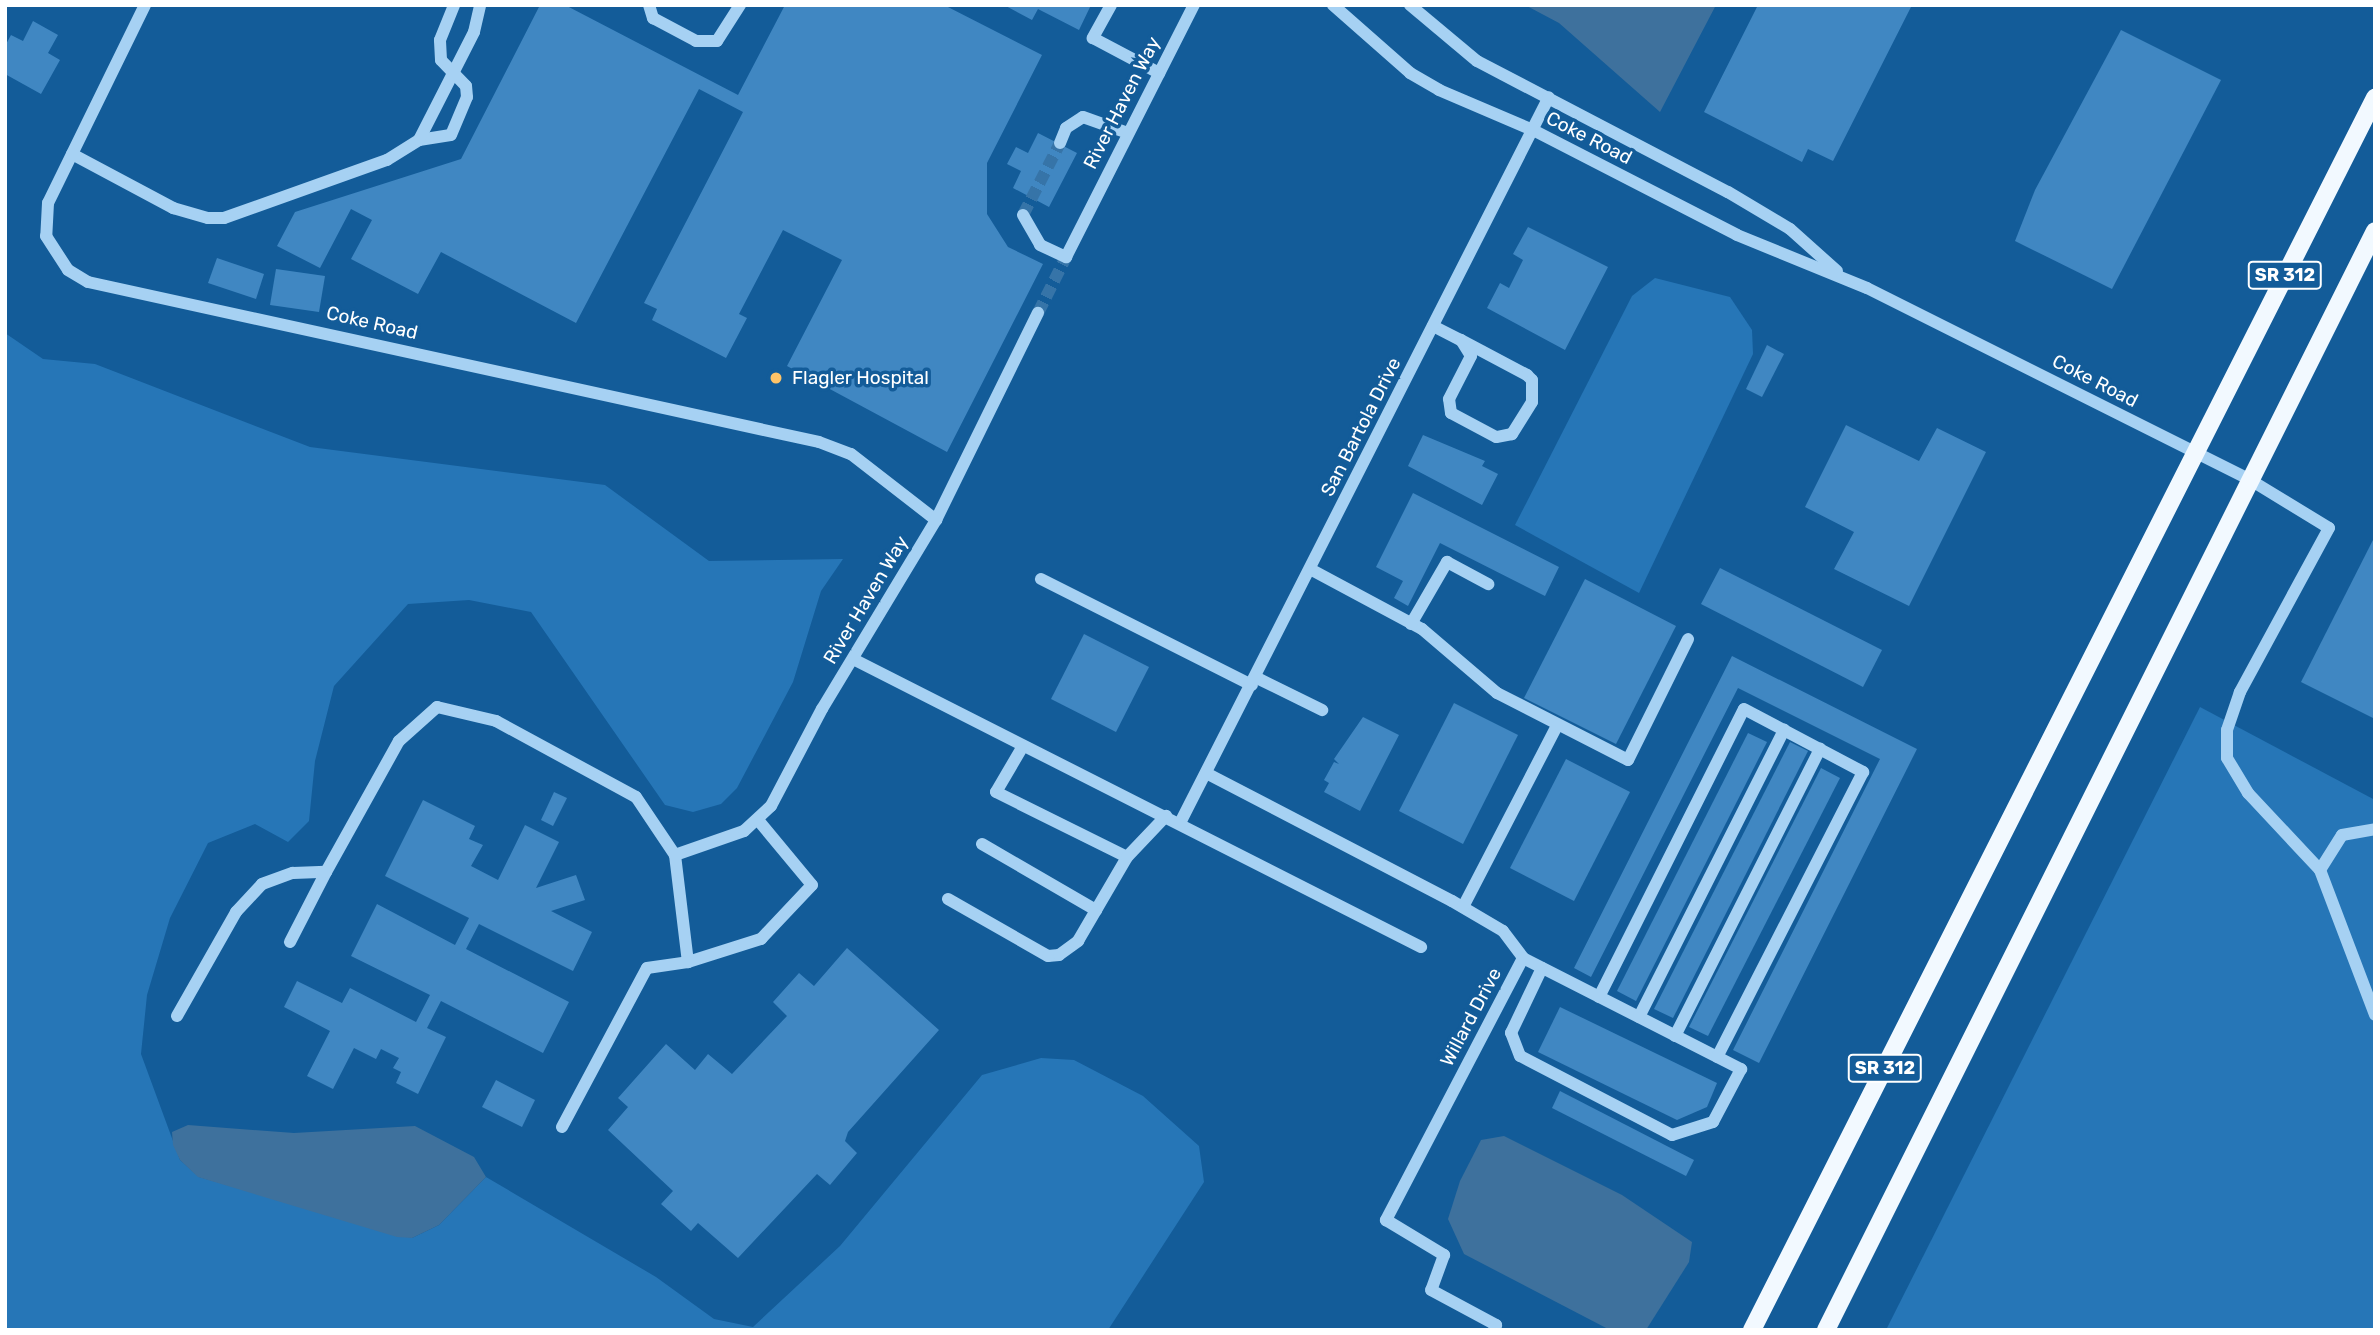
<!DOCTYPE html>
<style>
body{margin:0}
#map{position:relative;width:2380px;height:1335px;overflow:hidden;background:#135c99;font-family:Rubik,sans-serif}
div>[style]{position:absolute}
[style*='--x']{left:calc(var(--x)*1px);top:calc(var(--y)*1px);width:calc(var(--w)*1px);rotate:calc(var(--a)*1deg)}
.green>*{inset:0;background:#2676b7}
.water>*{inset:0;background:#3e719d}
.building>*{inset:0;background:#4087c2}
.minor-tunnel>*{height:12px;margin-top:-6px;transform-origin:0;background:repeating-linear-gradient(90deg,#3674a8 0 12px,transparent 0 18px)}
.minor>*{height:12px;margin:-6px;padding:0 6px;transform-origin:6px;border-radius:6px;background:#a6d1f3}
.major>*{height:18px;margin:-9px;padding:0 9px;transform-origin:9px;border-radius:9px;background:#f2f9ff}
.dots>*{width:19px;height:19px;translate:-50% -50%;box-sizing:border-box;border:4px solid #135c99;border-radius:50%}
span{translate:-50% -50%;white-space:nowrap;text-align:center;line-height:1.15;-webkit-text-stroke:7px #135c99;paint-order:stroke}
.shield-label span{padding:2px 5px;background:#135c99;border:2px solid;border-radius:5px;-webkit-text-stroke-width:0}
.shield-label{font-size:18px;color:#fff;font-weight:700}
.street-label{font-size:19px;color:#fff}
.poi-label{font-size:19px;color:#fff}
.left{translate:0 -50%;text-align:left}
.frame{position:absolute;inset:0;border:7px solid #fff;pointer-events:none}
</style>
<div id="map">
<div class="green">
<div style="clip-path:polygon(1655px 278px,1730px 297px,1752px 330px,1753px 354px,1639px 593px,1515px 525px,1632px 296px)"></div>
<div style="clip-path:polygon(5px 333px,43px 359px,95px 364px,310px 447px,605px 485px,709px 561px,843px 559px,821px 591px,793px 682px,737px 788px,721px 804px,693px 812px,665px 805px,531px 612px,469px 600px,408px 604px,334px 686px,315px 761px,309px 821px,288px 842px,255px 824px,208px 843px,170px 918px,147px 995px,141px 1054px,180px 1160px,199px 1177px,412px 1238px,439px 1225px,486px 1177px,656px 1277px,714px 1319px,753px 1327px,840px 1246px,982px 1075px,1041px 1058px,1074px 1060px,1143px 1096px,1199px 1146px,1204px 1182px,1108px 1330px,5px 1330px)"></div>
<div style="clip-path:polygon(2200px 707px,2375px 800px,2375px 1330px,1886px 1330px)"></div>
</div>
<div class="water">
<div style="clip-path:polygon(1525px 5px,1716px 5px,1660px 112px,1559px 23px)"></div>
<div style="clip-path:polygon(188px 1125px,294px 1133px,415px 1126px,474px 1157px,486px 1177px,439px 1225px,412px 1238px,397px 1237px,198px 1177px,180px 1160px,173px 1145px,172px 1132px)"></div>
<div style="clip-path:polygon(1504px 1136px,1622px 1195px,1692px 1242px,1689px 1262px,1646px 1330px,1610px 1330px,1464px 1254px,1448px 1219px,1460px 1181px,1481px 1140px)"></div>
</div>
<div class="building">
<div style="clip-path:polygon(540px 5px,565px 5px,738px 95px,785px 5px,944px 5px,1042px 55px,987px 163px,987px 214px,1008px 247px,1043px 264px,947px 452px,787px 366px,842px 260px,783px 230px,739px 314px,747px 318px,726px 358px,652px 320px,657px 309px,644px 303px,743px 112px,699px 89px,576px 323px,441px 252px,418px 294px,351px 259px,372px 220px,351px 209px,320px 268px,277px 246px,295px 212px,461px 159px)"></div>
<div style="clip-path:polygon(1004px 5px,1091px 5px,1079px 30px,1038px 9px,1032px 20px)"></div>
<div style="clip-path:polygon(1758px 5px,1912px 5px,1833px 161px,1808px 149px,1802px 162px,1704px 112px)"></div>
<div style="clip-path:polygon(33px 21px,58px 35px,48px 53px,60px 60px,41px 94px,5px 74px,5px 46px,11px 35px,23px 41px)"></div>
<div style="clip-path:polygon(2121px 30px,2221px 80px,2112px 289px,2015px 241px,2035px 190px)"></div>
<div style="clip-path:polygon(1038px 133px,1077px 153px,1049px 207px,1013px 188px,1021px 171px,1007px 164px,1016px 147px,1028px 153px)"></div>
<div style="clip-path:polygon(1528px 227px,1608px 267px,1565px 350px,1487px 308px,1500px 283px,1509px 288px,1523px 260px,1513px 254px)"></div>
<div style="clip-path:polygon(217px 258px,264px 274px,256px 299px,208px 283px)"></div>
<div style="clip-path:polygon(276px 269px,325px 276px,319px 312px,270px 305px)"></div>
<div style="clip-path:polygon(1767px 345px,1784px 354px,1762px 397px,1746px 389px)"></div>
<div style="clip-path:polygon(1846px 425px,1919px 461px,1937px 428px,1986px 452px,1909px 606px,1834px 569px,1854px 532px,1805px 507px)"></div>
<div style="clip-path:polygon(1423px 435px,1485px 461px,1482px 466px,1498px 474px,1482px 505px,1408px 466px)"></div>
<div style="clip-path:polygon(1413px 493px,1559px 567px,1545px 596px,1440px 543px,1408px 606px,1394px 598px,1403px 581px,1376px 567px)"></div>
<div style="clip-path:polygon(2375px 536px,2375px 719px,2301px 682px)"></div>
<div style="clip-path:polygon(1720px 568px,1882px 650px,1863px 687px,1701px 604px)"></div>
<div style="clip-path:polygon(1585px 579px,1676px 626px,1616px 744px,1524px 698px)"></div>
<div style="clip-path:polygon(1084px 634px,1149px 667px,1116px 732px,1051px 699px)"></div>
<div style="clip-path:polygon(1732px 656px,1917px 749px,1759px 1063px,1733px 1050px,1880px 759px,1738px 688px,1591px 977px,1574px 968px)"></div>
<div style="clip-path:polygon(1454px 703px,1518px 735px,1463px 844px,1399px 811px)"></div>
<div style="clip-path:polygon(1363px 717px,1399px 735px,1360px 811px,1324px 792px,1329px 783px,1324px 780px,1334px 762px,1339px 764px,1334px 759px)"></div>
<div style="clip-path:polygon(1748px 733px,1767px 742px,1636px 1001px,1617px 991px)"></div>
<div style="clip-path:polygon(1790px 742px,1808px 751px,1673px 1018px,1654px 1009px)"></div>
<div style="clip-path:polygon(1566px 759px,1630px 792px,1574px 901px,1510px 868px)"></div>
<div style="clip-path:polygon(1821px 768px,1840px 778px,1708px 1036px,1689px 1027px)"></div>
<div style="clip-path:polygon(554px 792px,567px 798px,553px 826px,541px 820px)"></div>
<div style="clip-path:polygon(423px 800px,475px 826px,469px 839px,483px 845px,471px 866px,498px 880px,525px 825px,559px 842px,536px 888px,576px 875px,585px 900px,551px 911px,592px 932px,573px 971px,479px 924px,466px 949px,569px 1002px,543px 1053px,441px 1001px,427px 1028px,446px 1037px,418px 1094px,396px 1083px,401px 1072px,393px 1068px,399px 1058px,381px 1049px,376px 1059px,354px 1048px,333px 1089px,307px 1076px,330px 1031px,284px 1007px,297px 981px,342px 1003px,350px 988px,416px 1022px,430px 995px,351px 956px,377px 904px,455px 945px,469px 918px,385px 876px)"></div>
<div style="clip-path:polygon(847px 948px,939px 1030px,848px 1132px,845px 1141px,857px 1153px,830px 1185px,817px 1174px,738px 1258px,698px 1223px,691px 1231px,661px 1204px,673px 1191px,608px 1130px,628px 1107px,618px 1098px,666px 1044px,695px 1070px,708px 1054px,732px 1074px,787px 1016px,773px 1002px,799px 973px,814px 986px)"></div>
<div style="clip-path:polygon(1560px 1007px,1717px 1083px,1707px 1107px,1677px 1120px,1538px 1052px)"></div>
<div style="clip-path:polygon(496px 1080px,535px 1100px,522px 1127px,482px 1107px)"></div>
<div style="clip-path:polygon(1560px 1091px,1694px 1160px,1686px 1176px,1552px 1108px)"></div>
</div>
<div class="minor-tunnel">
<div style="--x:1023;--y:215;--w:81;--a:-62.8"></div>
<div style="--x:1038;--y:313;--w:63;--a:-63.4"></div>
</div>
<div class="minor">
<div style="--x:145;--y:5;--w:220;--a:116.1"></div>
<div style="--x:48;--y:203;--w:33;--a:93"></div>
<div style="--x:46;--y:236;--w:40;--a:57.1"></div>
<div style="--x:68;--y:270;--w:23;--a:31"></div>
<div style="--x:88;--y:282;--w:748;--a:12.35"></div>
<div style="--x:819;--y:442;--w:34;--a:21"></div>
<div style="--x:851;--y:454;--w:108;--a:37.8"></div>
<div style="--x:649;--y:5;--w:14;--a:73"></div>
<div style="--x:653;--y:18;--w:49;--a:28.1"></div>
<div style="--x:696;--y:41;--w:21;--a:0"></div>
<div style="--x:717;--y:41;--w:43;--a:-57.4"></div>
<div style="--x:1111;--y:5;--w:38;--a:119"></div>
<div style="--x:1093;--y:38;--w:75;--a:27.9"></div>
<div style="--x:1333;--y:5;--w:103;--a:41.4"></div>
<div style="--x:1410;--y:73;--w:34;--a:30"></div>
<div style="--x:1439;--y:90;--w:102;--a:23.1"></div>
<div style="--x:1533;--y:130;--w:229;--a:27.2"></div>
<div style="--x:1737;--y:235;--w:140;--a:22.2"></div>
<div style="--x:1867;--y:288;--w:431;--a:26.6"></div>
<div style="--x:2252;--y:481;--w:90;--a:31.4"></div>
<div style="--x:2329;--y:528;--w:187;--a:118.5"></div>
<div style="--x:2240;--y:692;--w:40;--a:108.9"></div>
<div style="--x:2227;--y:730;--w:28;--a:90"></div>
<div style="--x:2227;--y:758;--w:41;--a:59"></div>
<div style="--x:2248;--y:793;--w:105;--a:46.9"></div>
<div style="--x:2320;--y:870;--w:155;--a:69.2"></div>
<div style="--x:1410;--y:5;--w:87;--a:39.9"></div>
<div style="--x:1477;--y:61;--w:283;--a:27.6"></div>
<div style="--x:1728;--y:192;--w:72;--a:30.8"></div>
<div style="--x:1790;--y:229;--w:63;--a:41.8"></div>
<div style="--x:419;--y:140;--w:32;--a:-9"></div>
<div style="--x:451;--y:135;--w:41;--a:-67.2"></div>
<div style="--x:467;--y:97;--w:11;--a:-95"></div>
<div style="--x:466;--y:86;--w:36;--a:-134"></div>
<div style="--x:441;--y:60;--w:20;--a:-93"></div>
<div style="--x:440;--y:40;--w:38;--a:-68"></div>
<div style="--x:1060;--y:143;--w:16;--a:-68"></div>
<div style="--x:1066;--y:128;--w:20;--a:-33"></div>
<div style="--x:1083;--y:117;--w:48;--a:19.6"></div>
<div style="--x:72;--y:154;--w:115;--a:28.1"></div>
<div style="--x:173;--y:208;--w:36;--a:16"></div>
<div style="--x:208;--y:218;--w:16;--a:0"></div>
<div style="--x:224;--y:218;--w:173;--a:-19.6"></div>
<div style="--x:387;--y:160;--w:38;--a:-32"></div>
<div style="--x:419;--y:140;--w:121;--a:-63"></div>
<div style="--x:474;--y:32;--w:28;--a:-77"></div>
<div style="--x:1023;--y:215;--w:34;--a:60"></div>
<div style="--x:1040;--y:245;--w:29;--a:25"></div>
<div style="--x:1066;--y:257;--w:283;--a:-63.1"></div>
<div style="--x:1433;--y:326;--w:31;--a:27"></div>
<div style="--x:1461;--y:340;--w:75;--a:27.9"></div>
<div style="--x:1527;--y:375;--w:7;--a:45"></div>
<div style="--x:1532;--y:380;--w:22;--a:90"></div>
<div style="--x:1532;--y:402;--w:38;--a:122"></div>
<div style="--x:1512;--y:434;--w:16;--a:169"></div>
<div style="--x:1496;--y:437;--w:51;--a:-151.9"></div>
<div style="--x:1451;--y:413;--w:14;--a:-98"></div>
<div style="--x:1449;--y:399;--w:48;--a:-62.9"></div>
<div style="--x:1471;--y:356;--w:19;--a:-122"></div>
<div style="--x:1310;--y:569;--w:127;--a:28.2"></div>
<div style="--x:1422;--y:629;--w:99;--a:40.5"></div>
<div style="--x:1497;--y:693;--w:147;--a:27.1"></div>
<div style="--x:1628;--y:760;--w:135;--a:-63.6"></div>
<div style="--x:1041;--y:579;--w:236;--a:26.7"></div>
<div style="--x:1411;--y:624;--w:72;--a:-59.9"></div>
<div style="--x:1447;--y:562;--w:47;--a:28.2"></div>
<div style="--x:853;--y:659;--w:637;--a:26.89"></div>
<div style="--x:1255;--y:677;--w:75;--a:26.2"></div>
<div style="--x:1023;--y:746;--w:53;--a:120.4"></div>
<div style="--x:996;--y:792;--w:146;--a:26.4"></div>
<div style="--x:1206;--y:773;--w:277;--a:27.5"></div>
<div style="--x:1452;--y:901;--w:59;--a:30.5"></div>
<div style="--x:1503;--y:931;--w:34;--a:53"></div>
<div style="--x:1523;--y:958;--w:296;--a:117.6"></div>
<div style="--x:1386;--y:1220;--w:68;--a:31.1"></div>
<div style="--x:1444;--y:1255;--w:37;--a:110"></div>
<div style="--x:1431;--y:1290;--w:74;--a:28.3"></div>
<div style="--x:1496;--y:1325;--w:5;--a:112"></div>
<div style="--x:1180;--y:823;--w:814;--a:-63.06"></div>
<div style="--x:982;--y:844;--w:132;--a:30.1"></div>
<div style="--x:675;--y:855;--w:73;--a:-19.2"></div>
<div style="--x:744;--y:831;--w:37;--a:-43"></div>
<div style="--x:771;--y:806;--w:110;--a:-62.3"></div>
<div style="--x:822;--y:709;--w:221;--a:-58.9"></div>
<div style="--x:936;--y:520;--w:231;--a:-63.8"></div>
<div style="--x:2320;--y:870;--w:41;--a:-57.8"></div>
<div style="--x:2342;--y:835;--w:34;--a:-10"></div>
<div style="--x:948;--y:899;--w:115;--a:29.7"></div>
<div style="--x:1048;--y:956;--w:11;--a:-5"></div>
<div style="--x:1059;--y:955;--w:24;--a:-36"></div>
<div style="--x:1078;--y:941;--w:97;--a:-59.7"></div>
<div style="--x:1127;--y:857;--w:57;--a:-46.4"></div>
<div style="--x:1463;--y:907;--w:204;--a:-62.6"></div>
<div style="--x:290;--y:942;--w:79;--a:-62.8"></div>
<div style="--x:1523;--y:958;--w:245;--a:27"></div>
<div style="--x:1741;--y:1069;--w:60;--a:117.8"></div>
<div style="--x:1713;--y:1122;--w:43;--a:162.4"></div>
<div style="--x:1672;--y:1135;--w:171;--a:-152.5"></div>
<div style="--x:1520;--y:1056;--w:25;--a:-111"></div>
<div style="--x:1511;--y:1033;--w:72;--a:-64.5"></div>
<div style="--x:1599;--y:997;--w:322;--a:-63.3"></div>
<div style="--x:1744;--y:709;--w:135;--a:27.9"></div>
<div style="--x:1863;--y:772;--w:320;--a:117.1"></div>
<div style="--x:177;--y:1016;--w:120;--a:-60.4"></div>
<div style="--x:236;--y:912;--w:38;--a:-47"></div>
<div style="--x:262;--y:884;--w:33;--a:-20"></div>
<div style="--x:293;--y:873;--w:33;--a:-2"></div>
<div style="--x:326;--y:872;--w:150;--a:-60.9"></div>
<div style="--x:399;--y:741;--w:51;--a:-41.8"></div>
<div style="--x:437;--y:707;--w:61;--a:13.3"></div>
<div style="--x:496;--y:721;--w:159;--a:28.5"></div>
<div style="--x:636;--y:797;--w:70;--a:56.1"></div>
<div style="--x:675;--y:855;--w:108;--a:83.1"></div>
<div style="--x:688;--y:962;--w:77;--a:-17.5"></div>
<div style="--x:761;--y:939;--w:74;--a:-46.6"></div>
<div style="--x:812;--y:885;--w:85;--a:-129.7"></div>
<div style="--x:1639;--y:1017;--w:322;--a:-63.2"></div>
<div style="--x:1675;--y:1036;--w:322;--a:-63.2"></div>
<div style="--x:562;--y:1127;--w:180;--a:-61.9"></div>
<div style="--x:647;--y:968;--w:41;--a:-8.3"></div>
</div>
<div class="major">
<div style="--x:1752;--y:1330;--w:1381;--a:-63.18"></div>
<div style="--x:1826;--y:1330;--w:1228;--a:-63.46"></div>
</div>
<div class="dots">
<div style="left:776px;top:378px;background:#ffc468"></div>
</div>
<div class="shield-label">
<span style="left:2285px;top:275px">SR 312</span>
<span style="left:1885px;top:1068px">SR 312</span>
</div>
<div class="street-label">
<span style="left:1122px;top:103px;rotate:-63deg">River Haven Way</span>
<span style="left:1589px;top:138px;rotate:27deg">Coke Road</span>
<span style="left:372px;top:323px;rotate:13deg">Coke Road</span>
<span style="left:2095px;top:381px;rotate:27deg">Coke Road</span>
<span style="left:1361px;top:427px;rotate:-63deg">San Bartola Drive</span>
<span style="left:866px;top:600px;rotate:-59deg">River Haven Way</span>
<span style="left:1471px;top:1017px;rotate:-62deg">Willard Drive</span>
</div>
<div class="poi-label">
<span class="left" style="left:792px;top:378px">Flagler Hospital</span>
</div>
<div class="frame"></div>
</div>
